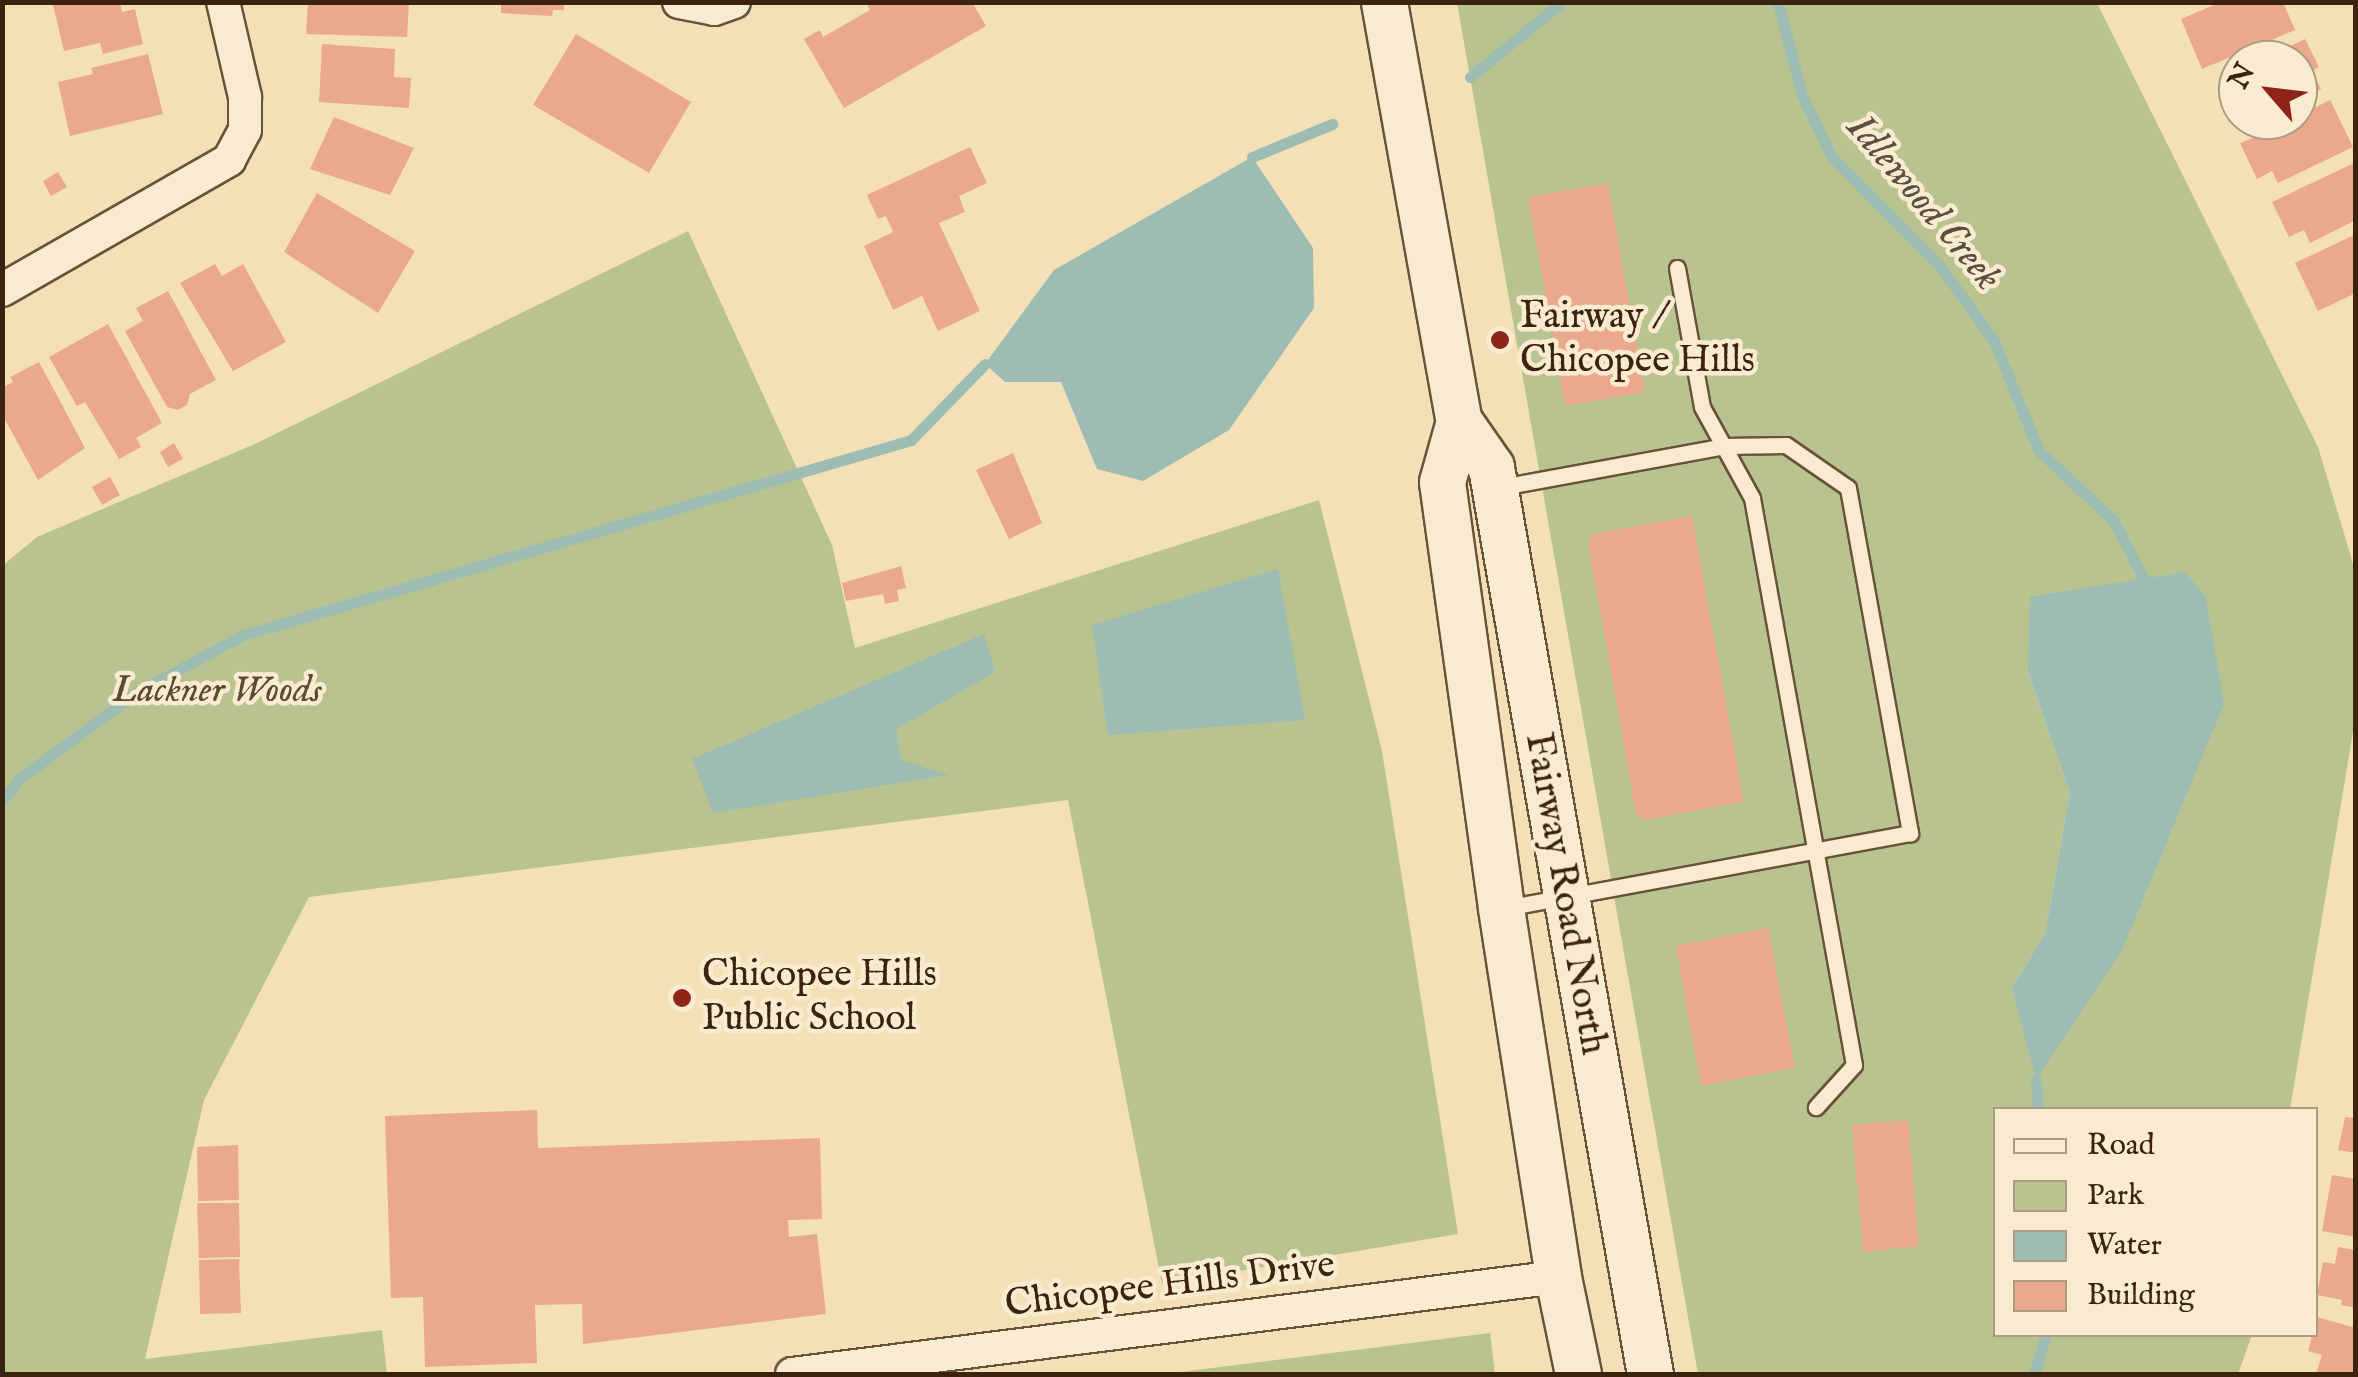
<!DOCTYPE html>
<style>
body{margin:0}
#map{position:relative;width:2358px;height:1377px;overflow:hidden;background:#f4e0b6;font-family:"IM FELL English",serif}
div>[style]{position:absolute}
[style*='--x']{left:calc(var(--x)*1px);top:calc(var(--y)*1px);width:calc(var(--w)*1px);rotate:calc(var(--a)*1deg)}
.green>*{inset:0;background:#b9c390}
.water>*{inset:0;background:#9dbcb4}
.stream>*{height:11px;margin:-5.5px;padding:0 5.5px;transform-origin:5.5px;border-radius:5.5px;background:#9dbcb4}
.building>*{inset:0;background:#eaa88d}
.roads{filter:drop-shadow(2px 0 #69523a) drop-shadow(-2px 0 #69523a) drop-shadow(0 2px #69523a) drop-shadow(0 -2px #69523a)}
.lane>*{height:15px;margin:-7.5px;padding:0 7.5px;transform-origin:7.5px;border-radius:7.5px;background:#f8ebd0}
.street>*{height:32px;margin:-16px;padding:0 16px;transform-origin:16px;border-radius:16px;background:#f8ebd0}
.secondary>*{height:45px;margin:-22.5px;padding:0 22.5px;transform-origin:22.5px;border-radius:22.5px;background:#f8ebd0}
.dots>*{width:28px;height:28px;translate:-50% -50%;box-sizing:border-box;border:5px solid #f8ebd0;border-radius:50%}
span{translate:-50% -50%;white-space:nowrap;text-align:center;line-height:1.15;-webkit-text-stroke:9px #f8ebd0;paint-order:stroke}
.poi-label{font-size:38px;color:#3b2310}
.left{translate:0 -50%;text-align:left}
.park-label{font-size:38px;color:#5a4b30;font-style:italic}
.street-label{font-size:38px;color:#3b2310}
.water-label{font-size:40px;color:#585141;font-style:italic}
.frame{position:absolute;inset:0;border:5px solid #3b2310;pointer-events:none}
.legend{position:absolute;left:1993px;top:1107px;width:325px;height:230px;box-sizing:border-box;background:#f8ebd0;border:2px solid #ac9b83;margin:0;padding:12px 18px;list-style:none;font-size:30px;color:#3b2310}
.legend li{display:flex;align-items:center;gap:20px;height:50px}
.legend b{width:50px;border:2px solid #ac9b83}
.north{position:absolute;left:2218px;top:40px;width:100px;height:100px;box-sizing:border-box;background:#f8ebd0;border:2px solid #ac9b83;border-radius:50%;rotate:298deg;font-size:28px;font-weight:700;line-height:40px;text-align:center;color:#3b2310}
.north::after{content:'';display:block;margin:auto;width:35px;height:45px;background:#8f2418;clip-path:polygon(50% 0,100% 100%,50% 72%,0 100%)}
</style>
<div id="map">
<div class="green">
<div style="clip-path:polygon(evenodd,1457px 3px,2097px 3px,2318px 447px,2355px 570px,2355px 720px,2290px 1109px,1996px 1110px,1996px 1334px,2252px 1335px,2238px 1374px,1698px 1374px,1457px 3px,2028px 672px,2224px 704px,2012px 988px,2045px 933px,2070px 793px,2028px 672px)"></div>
<div style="clip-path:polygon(688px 231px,832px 545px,855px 648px,1319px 500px,1382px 751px,1458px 1234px,1162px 1284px,1068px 800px,309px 897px,204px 1100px,145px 1359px,382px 1330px,387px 1374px,3px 1374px,2px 566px,37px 537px,257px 443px)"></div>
<div style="clip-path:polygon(1490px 1333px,1495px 1374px,1164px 1374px)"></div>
</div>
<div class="water">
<div style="clip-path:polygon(1252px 157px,1313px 248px,1314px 308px,1229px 430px,1143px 481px,1097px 469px,1061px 382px,1005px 382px,985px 364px,1054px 270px)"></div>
<div style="clip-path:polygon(1278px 569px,1305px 720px,1108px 735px,1092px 625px)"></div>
<div style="clip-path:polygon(2185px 572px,2206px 597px,2224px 704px,2122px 950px,2036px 1080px,2012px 988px,2045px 933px,2070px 793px,2028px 672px,2030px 597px)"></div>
<div style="clip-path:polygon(984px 634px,995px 672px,896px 729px,901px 760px,949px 775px,713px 813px,692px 759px)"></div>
</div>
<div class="stream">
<div style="--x:1778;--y:2;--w:97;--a:75.7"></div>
<div style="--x:1802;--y:96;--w:68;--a:63.8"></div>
<div style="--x:1832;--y:157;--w:153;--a:45.3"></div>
<div style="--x:1940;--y:266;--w:92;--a:54.2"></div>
<div style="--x:1994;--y:341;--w:119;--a:67.8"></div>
<div style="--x:2039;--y:451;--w:103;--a:43"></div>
<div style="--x:2114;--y:521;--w:64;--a:63"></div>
<div style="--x:1470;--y:77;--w:119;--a:-39.2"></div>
<div style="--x:1252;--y:157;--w:87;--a:-22.4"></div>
<div style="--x:2;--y:800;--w:28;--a:-51"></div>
<div style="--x:20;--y:778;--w:147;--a:-36.2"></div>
<div style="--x:139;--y:691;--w:118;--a:-28.3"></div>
<div style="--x:243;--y:635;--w:696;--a:-16.27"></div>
<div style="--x:911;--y:440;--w:106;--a:-45.8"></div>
<div style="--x:2036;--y:1080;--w:30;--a:86"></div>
<div style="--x:2034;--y:1374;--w:42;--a:-73.3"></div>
</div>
<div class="building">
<div style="clip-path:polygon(65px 2px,120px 2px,122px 12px,135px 9px,143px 44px,103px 54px,100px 43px,64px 51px,53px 5px)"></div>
<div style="clip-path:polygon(308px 2px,409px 2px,407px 37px,306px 34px)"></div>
<div style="clip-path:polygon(501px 2px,564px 2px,564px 10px,553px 10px,552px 16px,501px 13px)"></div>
<div style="clip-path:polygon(866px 2px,972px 2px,986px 26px,844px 108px,804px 39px,820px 30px,823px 37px,870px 10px)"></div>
<div style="clip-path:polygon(2221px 2px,2283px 2px,2295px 30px,2202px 69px,2181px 19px)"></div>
<div style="clip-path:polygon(576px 34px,691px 102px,649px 173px,533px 105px)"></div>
<div style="clip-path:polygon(2305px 39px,2319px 67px,2312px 71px,2321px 89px,2298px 100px,2298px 60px,2261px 60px)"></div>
<div style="clip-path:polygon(322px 44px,395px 49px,394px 77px,411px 78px,409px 108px,319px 102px)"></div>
<div style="clip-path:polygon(148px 54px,163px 114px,70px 136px,58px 82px,93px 74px,91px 68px)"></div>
<div style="clip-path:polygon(2330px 100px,2353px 147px,2278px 183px,2272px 171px,2257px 179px,2240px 143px,2298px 120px,2298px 116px)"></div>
<div style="clip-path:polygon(334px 117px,414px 148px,390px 195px,310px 169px)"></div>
<div style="clip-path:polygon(970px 147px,987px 183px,959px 196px,965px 212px,939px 223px,980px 311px,938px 331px,922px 296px,893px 310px,864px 246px,893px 232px,886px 216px,878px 219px,867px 195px)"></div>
<div style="clip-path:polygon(2356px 162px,2356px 220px,2310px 243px,2304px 230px,2289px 237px,2272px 202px)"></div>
<div style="clip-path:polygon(58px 172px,67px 187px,51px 196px,43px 181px)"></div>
<div style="clip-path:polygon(1608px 183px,1645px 392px,1565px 406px,1528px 197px)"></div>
<div style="clip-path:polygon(317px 193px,415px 251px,378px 313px,284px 252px)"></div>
<div style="clip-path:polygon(2356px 234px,2356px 293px,2318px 311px,2295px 263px)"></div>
<div style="clip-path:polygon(215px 264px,222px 276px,243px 264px,286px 342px,233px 371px,180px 283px)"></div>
<div style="clip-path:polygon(168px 291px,216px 380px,190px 394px,187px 405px,178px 410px,167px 407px,125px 331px,143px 321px,136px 308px)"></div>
<div style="clip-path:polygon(108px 324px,162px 423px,136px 438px,141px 447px,119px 459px,85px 402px,77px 406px,49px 357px)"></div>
<div style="clip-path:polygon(39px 362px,85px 448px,38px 480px,2px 414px,2px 388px,13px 382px,10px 377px)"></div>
<div style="clip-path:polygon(174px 443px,183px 459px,168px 467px,160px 452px)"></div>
<div style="clip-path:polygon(1013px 453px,1042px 523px,1009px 539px,976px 470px)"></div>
<div style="clip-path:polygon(110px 477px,120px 495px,102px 505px,92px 487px)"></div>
<div style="clip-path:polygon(1692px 516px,1744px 802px,1644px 820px,1636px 814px,1588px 542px,1593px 534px)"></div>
<div style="clip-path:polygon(901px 566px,906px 588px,897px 590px,899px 601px,885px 604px,883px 594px,846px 601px,842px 583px)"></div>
<div style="clip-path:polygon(1768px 928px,1795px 1068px,1701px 1086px,1676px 946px)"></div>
<div style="clip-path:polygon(537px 1110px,538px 1148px,820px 1138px,822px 1219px,788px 1220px,789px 1237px,817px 1234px,826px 1314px,583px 1344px,582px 1304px,535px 1305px,537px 1363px,425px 1367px,423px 1297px,391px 1298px,385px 1116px)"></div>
<div style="clip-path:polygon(2345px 1117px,2356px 1118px,2356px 1153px,2338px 1150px)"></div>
<div style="clip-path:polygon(1908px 1120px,1919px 1246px,1863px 1252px,1852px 1125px)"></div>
<div style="clip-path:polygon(238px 1145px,239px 1200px,198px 1201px,197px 1147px)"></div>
<div style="clip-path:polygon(2332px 1175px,2356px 1179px,2356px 1237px,2322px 1231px)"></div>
<div style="clip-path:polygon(197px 1203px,239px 1203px,240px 1257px,199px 1258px)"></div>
<div style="clip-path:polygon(2338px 1247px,2356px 1250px,2356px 1308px,2341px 1305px,2342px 1300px,2317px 1295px,2323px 1262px,2335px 1264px)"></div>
<div style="clip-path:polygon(239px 1259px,241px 1313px,200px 1314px,199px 1260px)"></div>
<div style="clip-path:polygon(2317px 1317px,2356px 1328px,2356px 1374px,2316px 1374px,2322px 1355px,2308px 1351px)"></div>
</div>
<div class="roads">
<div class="lane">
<div style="--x:1677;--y:268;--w:141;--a:79.8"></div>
<div style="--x:1702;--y:407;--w:104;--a:61.2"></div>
<div style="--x:1752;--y:498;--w:576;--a:79.8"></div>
<div style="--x:1854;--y:1065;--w:57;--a:132.1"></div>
<div style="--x:1496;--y:488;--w:232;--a:-10.4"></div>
<div style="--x:1724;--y:446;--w:62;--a:-0.9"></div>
<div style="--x:1786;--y:445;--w:75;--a:34.7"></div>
<div style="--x:1848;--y:488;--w:351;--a:79.8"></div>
<div style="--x:1910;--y:833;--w:412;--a:169.5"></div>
</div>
<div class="street">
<div style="--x:679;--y:2;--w:36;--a:11"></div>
<div style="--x:714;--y:9;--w:21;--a:-19"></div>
<div style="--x:2;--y:290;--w:262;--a:-29.8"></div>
<div style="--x:229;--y:160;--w:34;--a:-62"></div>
<div style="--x:245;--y:130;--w:33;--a:-90"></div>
<div style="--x:245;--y:97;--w:98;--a:-103"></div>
<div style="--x:792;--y:1374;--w:772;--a:-7.22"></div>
</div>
<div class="secondary">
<div style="--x:1384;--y:2;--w:426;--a:79.9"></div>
<div style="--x:1459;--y:421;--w:56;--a:55.2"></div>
<div style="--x:1491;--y:467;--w:921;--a:80.06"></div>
<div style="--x:1459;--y:421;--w:63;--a:105.6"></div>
<div style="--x:1442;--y:482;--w:430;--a:82.1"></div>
<div style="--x:1501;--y:908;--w:373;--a:81.2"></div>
<div style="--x:1558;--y:1277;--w:99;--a:78.3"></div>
</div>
</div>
<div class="dots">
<div style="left:1500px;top:340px;background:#8f2418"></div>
<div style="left:682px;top:998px;background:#8f2418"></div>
</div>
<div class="poi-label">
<span class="left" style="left:1520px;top:340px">Fairway /<br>Chicopee Hills</span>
<span class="left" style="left:702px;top:998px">Chicopee Hills<br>Public School</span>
</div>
<div class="park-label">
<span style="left:217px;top:692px">Lackner Woods</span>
</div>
<div class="street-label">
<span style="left:1564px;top:894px;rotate:80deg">Fairway Road North</span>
<span style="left:1170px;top:1286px;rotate:-7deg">Chicopee Hills Drive</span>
</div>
<div class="water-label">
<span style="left:1923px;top:203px;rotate:50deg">Idlewood Creek</span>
</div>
<div class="frame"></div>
<ul class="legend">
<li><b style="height:12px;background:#f8ebd0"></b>Road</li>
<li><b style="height:28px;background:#b9c390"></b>Park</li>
<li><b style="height:28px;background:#9dbcb4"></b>Water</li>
<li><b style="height:28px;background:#eaa88d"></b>Building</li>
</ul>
<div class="north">N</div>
</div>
